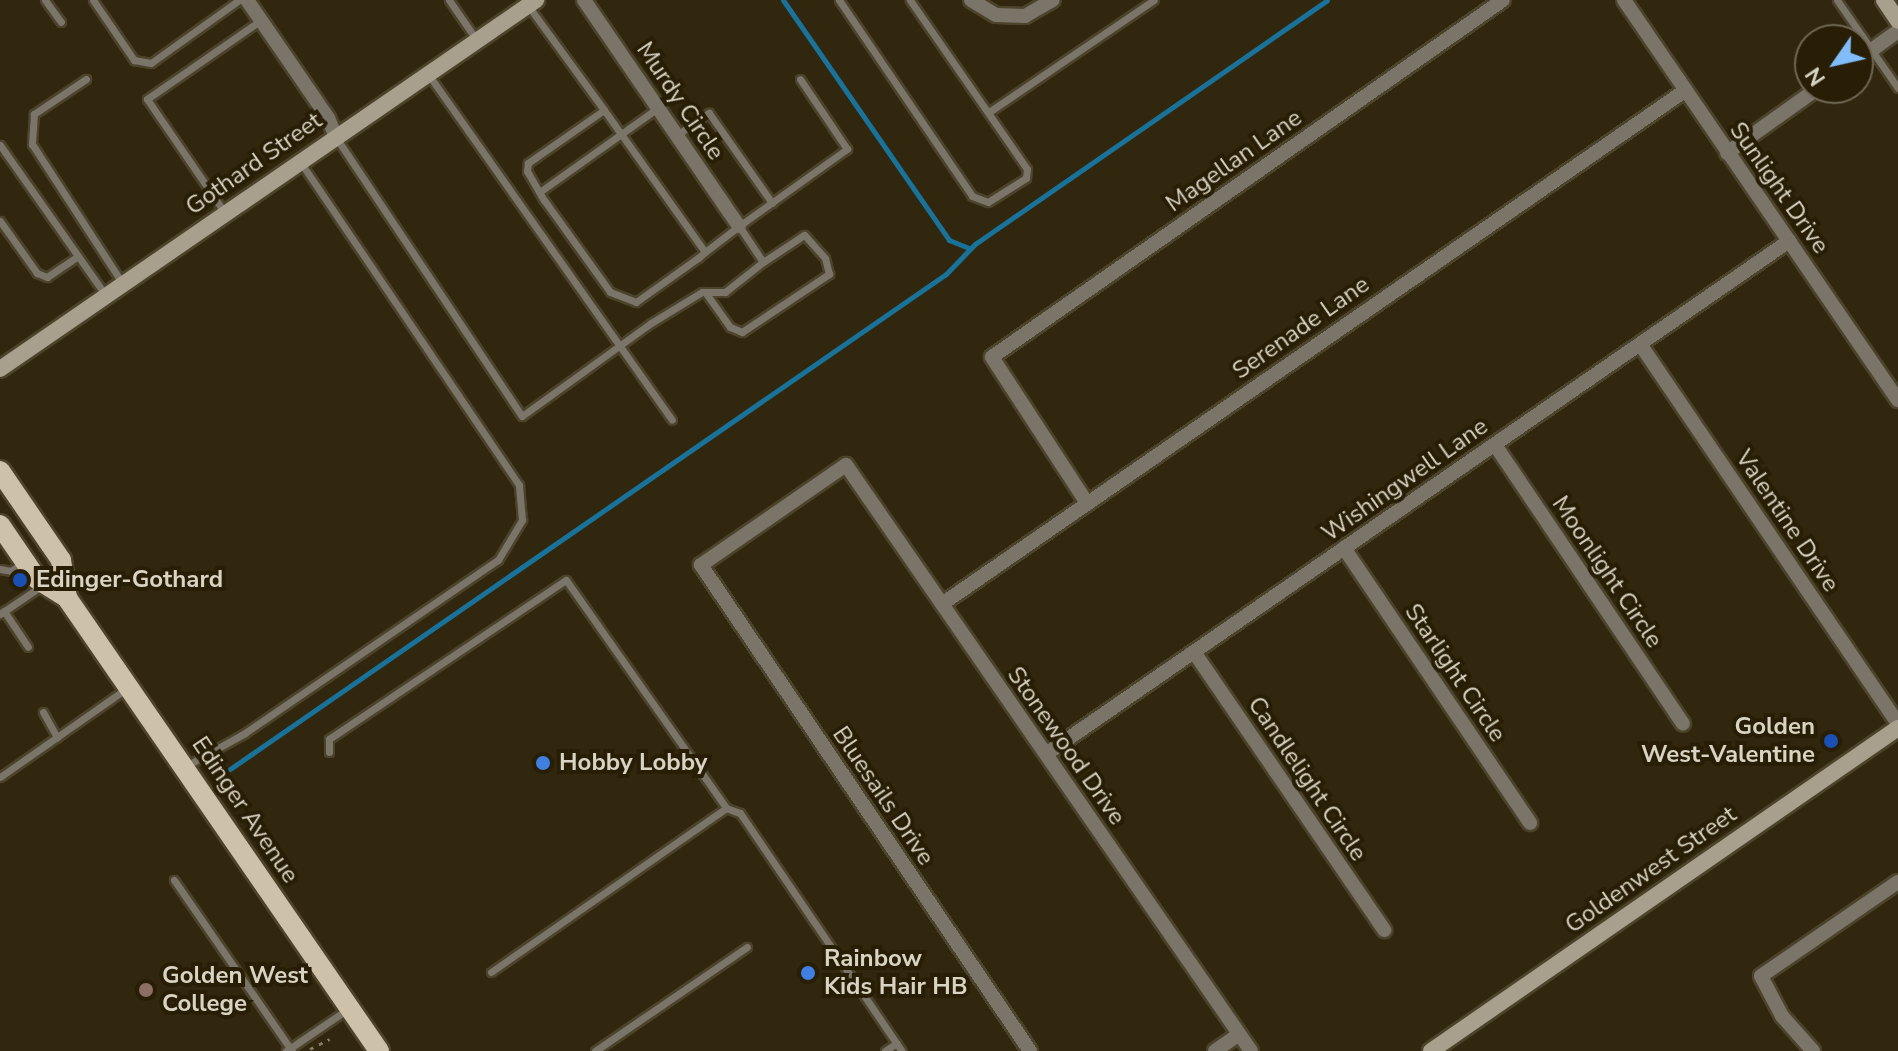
<!DOCTYPE html>
<style>
body{margin:0}
#map{position:relative;width:1898px;height:1051px;overflow:hidden;background:#31270e;font-family:"Nunito Sans",sans-serif}
div>[style]{position:absolute}
[style*='--x']{left:calc(var(--x)*1px);top:calc(var(--y)*1px);width:calc(var(--w)*1px);rotate:calc(var(--a)*1deg)}
.stream>*{height:5px;margin:-2.5px;padding:0 2.5px;transform-origin:2.5px;border-radius:2.5px;background:#197299}
.path>*{height:3px;margin-top:-1.5px;transform-origin:0;background:repeating-linear-gradient(90deg,#837b66 0 4px,transparent 0 10px)}
.roads{filter:drop-shadow(2px 0 #4c432b) drop-shadow(-2px 0 #4c432b) drop-shadow(0 2px #4c432b) drop-shadow(0 -2px #4c432b)}
.lane>*{height:7px;margin:-3.5px;padding:0 3.5px;transform-origin:3.5px;border-radius:3.5px;background:#7b7469}
.street>*{height:14px;margin:-7px;padding:0 7px;transform-origin:7px;border-radius:7px;background:#7b7469}
.secondary>*{height:16px;margin:-8px;padding:0 8px;transform-origin:8px;border-radius:8px;background:#a99f8d}
.primary>*{height:20px;margin:-10px;padding:0 10px;transform-origin:10px;border-radius:10px;background:#cec1a9}
.dots>*{width:22px;height:22px;translate:-50% -50%;box-sizing:border-box;border:4px solid #271e05;border-radius:50%}
span{translate:-50% -50%;white-space:nowrap;text-align:center;line-height:1.15;-webkit-text-stroke:8px #271e05;paint-order:stroke}
.street-label{font-size:24px;color:#d9d3c4}
.poi-label{font-size:24px;color:#d9d3c4;font-weight:700}
.left{translate:0 -50%;text-align:left}
.right{translate:-100% -50%;text-align:right}
.north{position:absolute;left:1794px;top:24px;width:80px;height:80px;box-sizing:border-box;background:#271e05;border:2px solid #6e6651;border-radius:50%;rotate:236deg;font-size:22px;font-weight:700;line-height:32px;text-align:center;color:#d9d3c4}
.north::after{content:'';display:block;margin:auto;width:28px;height:36px;background:#80bdfa;clip-path:polygon(50% 0,100% 100%,50% 72%,0 100%)}
</style>
<div id="map">
<div class="stream">
<div style="--x:783;--y:0;--w:292;--a:55.3"></div>
<div style="--x:949;--y:240;--w:22;--a:22"></div>
<div style="--x:230;--y:769;--w:870;--a:-34.66"></div>
<div style="--x:946;--y:274;--w:42;--a:-46"></div>
<div style="--x:975;--y:244;--w:428;--a:-34.7"></div>
</div>
<div class="path">
<div style="--x:310;--y:1049;--w:22;--a:-27"></div>
</div>
<div class="roads">
<div class="lane">
<div style="--x:45;--y:0;--w:27;--a:54"></div>
<div style="--x:93;--y:0;--w:73;--a:55.7"></div>
<div style="--x:134;--y:60;--w:17;--a:10"></div>
<div style="--x:151;--y:63;--w:108;--a:-35.6"></div>
<div style="--x:449;--y:0;--w:47;--a:55.3"></div>
<div style="--x:839;--y:0;--w:237;--a:55.8"></div>
<div style="--x:972;--y:196;--w:17;--a:21"></div>
<div style="--x:988;--y:202;--w:45;--a:-32.3"></div>
<div style="--x:1026;--y:178;--w:9;--a:-84"></div>
<div style="--x:1027;--y:169;--w:206;--a:-124.7"></div>
<div style="--x:1837;--y:0;--w:107;--a:55.3"></div>
<div style="--x:529;--y:7;--w:127;--a:53.9"></div>
<div style="--x:428;--y:74;--w:423;--a:54.8"></div>
<div style="--x:86;--y:79;--w:63;--a:146.1"></div>
<div style="--x:34;--y:114;--w:30;--a:94"></div>
<div style="--x:32;--y:144;--w:167;--a:57"></div>
<div style="--x:989;--y:112;--w:199;--a:-34.2"></div>
<div style="--x:677;--y:135;--w:39;--a:-35"></div>
<div style="--x:709;--y:113;--w:110;--a:55"></div>
<div style="--x:337;--y:139;--w:333;--a:56.3"></div>
<div style="--x:522;--y:416;--w:159;--a:-35.8"></div>
<div style="--x:651;--y:323;--w:60;--a:-31.3"></div>
<div style="--x:702;--y:292;--w:23;--a:0"></div>
<div style="--x:725;--y:292;--w:48;--a:-38.3"></div>
<div style="--x:763;--y:262;--w:43;--a:-123.7"></div>
<div style="--x:0;--y:145;--w:184;--a:54.9"></div>
<div style="--x:541;--y:191;--w:143;--a:-35.4"></div>
<div style="--x:225;--y:213;--w:138;--a:-124.4"></div>
<div style="--x:147;--y:99;--w:139;--a:-34.7"></div>
<div style="--x:0;--y:221;--w:64;--a:54.6"></div>
<div style="--x:37;--y:273;--w:11;--a:22"></div>
<div style="--x:47;--y:277;--w:37;--a:-34"></div>
<div style="--x:705;--y:252;--w:174;--a:-125.4"></div>
<div style="--x:604;--y:110;--w:93;--a:145.1"></div>
<div style="--x:528;--y:163;--w:8;--a:97"></div>
<div style="--x:527;--y:171;--w:34;--a:60"></div>
<div style="--x:544;--y:200;--w:113;--a:54.3"></div>
<div style="--x:610;--y:292;--w:28;--a:21"></div>
<div style="--x:636;--y:302;--w:76;--a:-35.4"></div>
<div style="--x:698;--y:258;--w:9;--a:-41"></div>
<div style="--x:705;--y:252;--w:43;--a:-37.4"></div>
<div style="--x:739;--y:226;--w:133;--a:-35.5"></div>
<div style="--x:847;--y:149;--w:84;--a:-123.9"></div>
<div style="--x:705;--y:292;--w:43;--a:54.5"></div>
<div style="--x:730;--y:327;--w:13;--a:23"></div>
<div style="--x:742;--y:332;--w:105;--a:-33.7"></div>
<div style="--x:829;--y:274;--w:16;--a:-104"></div>
<div style="--x:825;--y:258;--w:31;--a:-132"></div>
<div style="--x:804;--y:235;--w:49;--a:146.6"></div>
<div style="--x:0;--y:569;--w:11;--a:10"></div>
<div style="--x:11;--y:571;--w:14;--a:-34"></div>
<div style="--x:4;--y:611;--w:43;--a:56.3"></div>
<div style="--x:0;--y:614;--w:52;--a:-34"></div>
<div style="--x:43;--y:712;--w:29;--a:61"></div>
<div style="--x:329;--y:752;--w:13;--a:-90"></div>
<div style="--x:329;--y:739;--w:285;--a:-33.9"></div>
<div style="--x:566;--y:580;--w:279;--a:54.9"></div>
<div style="--x:726;--y:808;--w:15;--a:20"></div>
<div style="--x:740;--y:813;--w:288;--a:55.8"></div>
<div style="--x:186;--y:766;--w:68;--a:-29.2"></div>
<div style="--x:245;--y:733;--w:306;--a:-34.4"></div>
<div style="--x:498;--y:560;--w:47;--a:-59"></div>
<div style="--x:522;--y:520;--w:35;--a:-95"></div>
<div style="--x:519;--y:485;--w:390;--a:-124.1"></div>
<div style="--x:0;--y:777;--w:155;--a:-35"></div>
<div style="--x:174;--y:880;--w:208;--a:55.4"></div>
<div style="--x:491;--y:972;--w:287;--a:-34.9"></div>
<div style="--x:286;--y:1051;--w:75;--a:-34.1"></div>
<div style="--x:595;--y:1051;--w:184;--a:-34.4"></div>
<div style="--x:885;--y:1051;--w:14;--a:-34"></div>
</div>
<div class="street">
<div style="--x:247;--y:0;--w:143;--a:55.5"></div>
<div style="--x:328;--y:118;--w:21;--a:67"></div>
<div style="--x:584;--y:0;--w:274;--a:55.6"></div>
<div style="--x:971;--y:0;--w:29;--a:31"></div>
<div style="--x:996;--y:15;--w:29;--a:2"></div>
<div style="--x:1025;--y:16;--w:32;--a:-30"></div>
<div style="--x:1624;--y:0;--w:485;--a:55.6"></div>
<div style="--x:1858;--y:60;--w:49;--a:-35.9"></div>
<div style="--x:1727;--y:153;--w:112;--a:-35.5"></div>
<div style="--x:1640;--y:344;--w:458;--a:55.8"></div>
<div style="--x:1495;--y:445;--w:336;--a:56"></div>
<div style="--x:1087;--y:503;--w:174;--a:-123.1"></div>
<div style="--x:992;--y:357;--w:623;--a:-34.94"></div>
<div style="--x:1344;--y:548;--w:332;--a:55.9"></div>
<div style="--x:942;--y:604;--w:904;--a:-34.64"></div>
<div style="--x:1194;--y:652;--w:337;--a:55.6"></div>
<div style="--x:1046;--y:754;--w:903;--a:-34.62"></div>
<div style="--x:1030;--y:1051;--w:587;--a:-124.1"></div>
<div style="--x:701;--y:565;--w:176;--a:-34.6"></div>
<div style="--x:846;--y:465;--w:712;--a:55.35"></div>
<div style="--x:1215;--y:1051;--w:29;--a:-35"></div>
<div style="--x:1813;--y:1051;--w:47;--a:-131.5"></div>
<div style="--x:1782;--y:1016;--w:45;--a:-117.7"></div>
<div style="--x:1761;--y:976;--w:166;--a:-34.5"></div>
</div>
<div class="secondary">
<div style="--x:1884;--y:0;--w:25;--a:56"></div>
<div style="--x:0;--y:369;--w:651;--a:-34.54"></div>
<div style="--x:1431;--y:1051;--w:568;--a:-34.67"></div>
</div>
<div class="primary">
<div style="--x:0;--y:471;--w:108;--a:55.6"></div>
<div style="--x:61;--y:560;--w:38;--a:81"></div>
<div style="--x:0;--y:525;--w:65;--a:55.6"></div>
<div style="--x:37;--y:579;--w:36;--a:32"></div>
<div style="--x:67;--y:598;--w:550;--a:55.44"></div>
</div>
</div>
<div class="dots">
<div style="left:20px;top:580px;background:#1a4fb4"></div>
<div style="left:1831px;top:741px;background:#1a4fb4"></div>
<div style="left:543px;top:763px;background:#3f7fe0"></div>
<div style="left:808px;top:973px;background:#3f7fe0"></div>
<div style="left:146px;top:990px;background:#8d6e63"></div>
</div>
<div class="street-label">
<span style="left:680px;top:101px;rotate:56deg">Murdy Circle</span>
<span style="left:1234px;top:161px;rotate:-35deg">Magellan Lane</span>
<span style="left:254px;top:164px;rotate:-35deg">Gothard Street</span>
<span style="left:1779px;top:188px;rotate:55deg">Sunlight Drive</span>
<span style="left:1301px;top:328px;rotate:-35deg">Serenade Lane</span>
<span style="left:1405px;top:480px;rotate:-35deg">Wishingwell Lane</span>
<span style="left:1787px;top:521px;rotate:56deg">Valentine Drive</span>
<span style="left:1607px;top:572px;rotate:56deg">Moonlight Circle</span>
<span style="left:1455px;top:673px;rotate:56deg">Starlight Circle</span>
<span style="left:1066px;top:746px;rotate:55deg">Stonewood Drive</span>
<span style="left:1307px;top:779px;rotate:56deg">Candlelight Circle</span>
<span style="left:883px;top:796px;rotate:56deg">Bluesails Drive</span>
<span style="left:245px;top:810px;rotate:56deg">Edinger Avenue</span>
<span style="left:1651px;top:870px;rotate:-35deg">Goldenwest Street</span>
</div>
<div class="poi-label">
<span class="left" style="left:36px;top:580px">Edinger-Gothard</span>
<span class="right" style="left:1815px;top:741px">Golden<br>West-Valentine</span>
<span class="left" style="left:559px;top:763px">Hobby Lobby</span>
<span class="left" style="left:824px;top:973px">Rainbow<br>Kids Hair HB</span>
<span class="left" style="left:162px;top:990px">Golden West<br>College</span>
</div>
<div class="north">N</div>
</div>
